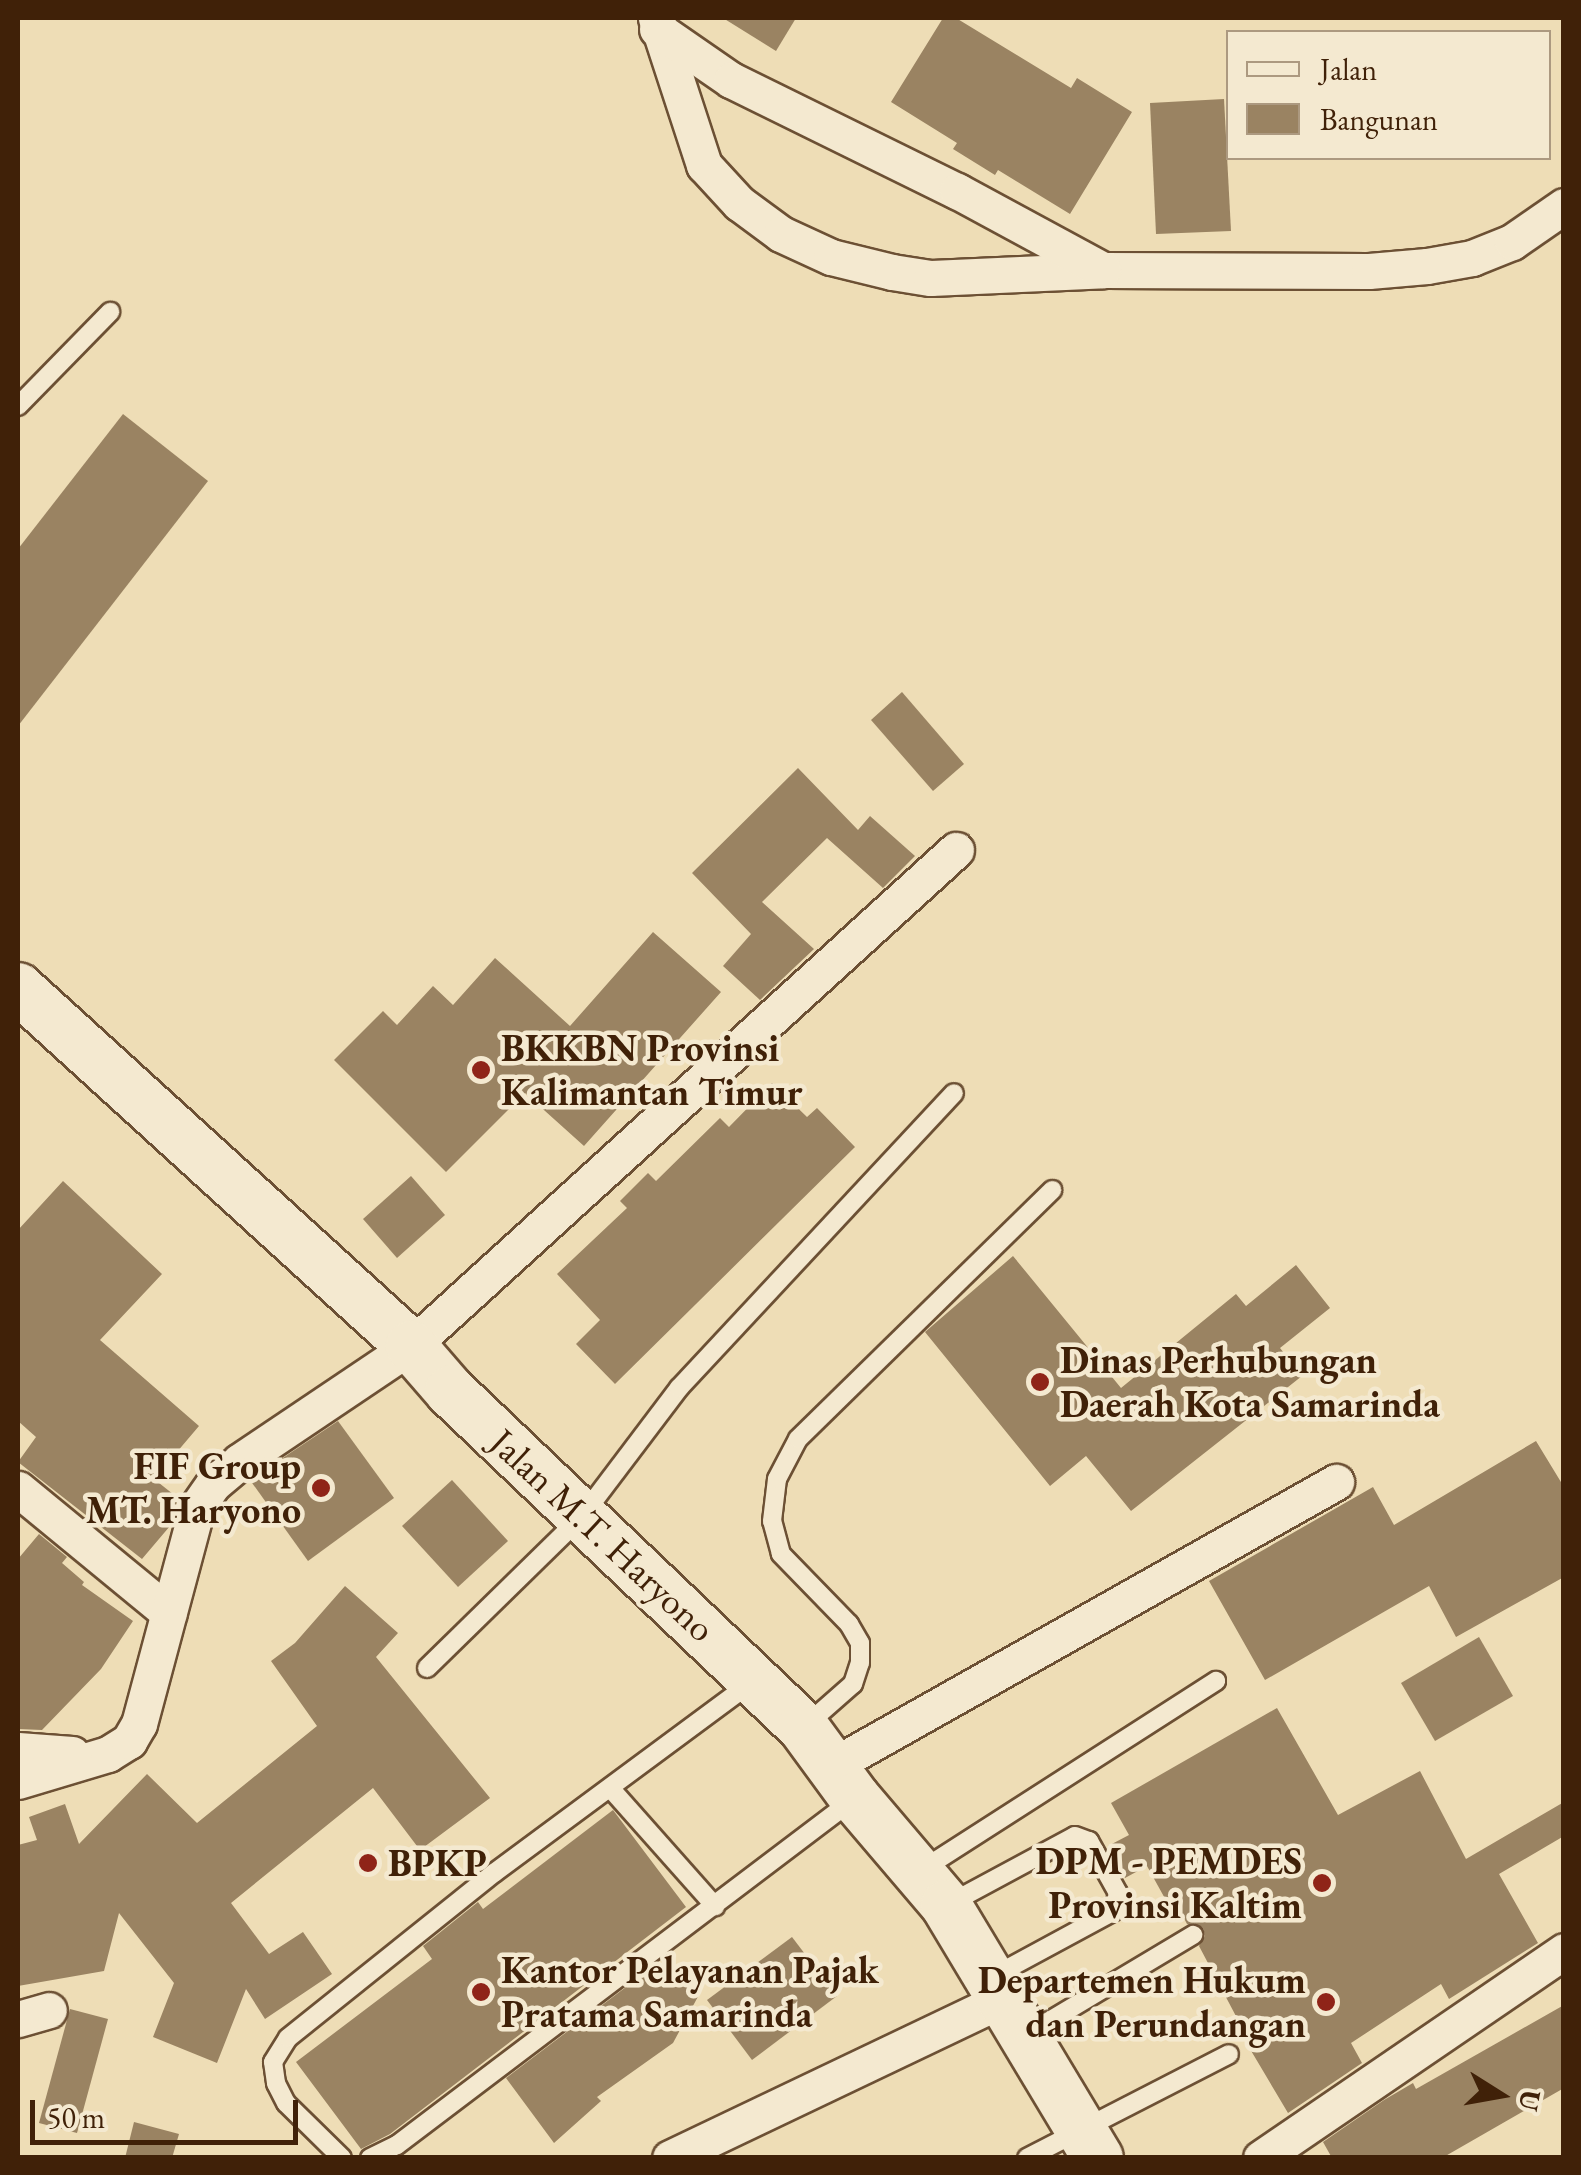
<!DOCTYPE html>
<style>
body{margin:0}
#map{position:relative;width:1581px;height:2175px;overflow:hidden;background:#eeddb6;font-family:"EB Garamond",serif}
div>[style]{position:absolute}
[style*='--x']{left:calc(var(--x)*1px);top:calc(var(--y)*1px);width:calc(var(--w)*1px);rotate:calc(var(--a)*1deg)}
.building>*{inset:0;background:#9a8362}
.roads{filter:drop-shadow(2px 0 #6c5034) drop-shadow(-2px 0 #6c5034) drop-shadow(0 2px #6c5034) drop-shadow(0 -2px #6c5034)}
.lane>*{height:18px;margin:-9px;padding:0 9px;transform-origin:9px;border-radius:9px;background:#f4e9d0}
.street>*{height:35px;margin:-17.5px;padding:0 17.5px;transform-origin:17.5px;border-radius:17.5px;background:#f4e9d0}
.secondary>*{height:50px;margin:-25px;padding:0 25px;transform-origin:25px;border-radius:25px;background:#f4e9d0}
.dots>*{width:28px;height:28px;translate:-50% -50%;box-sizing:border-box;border:5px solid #f4e9d0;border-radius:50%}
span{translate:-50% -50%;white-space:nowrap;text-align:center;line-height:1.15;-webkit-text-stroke:9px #f4e9d0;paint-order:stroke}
.poi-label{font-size:38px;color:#402108;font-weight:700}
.left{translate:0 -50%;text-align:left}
.right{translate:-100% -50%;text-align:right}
.street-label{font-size:38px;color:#402108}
.frame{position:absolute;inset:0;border:20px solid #402108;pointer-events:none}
.legend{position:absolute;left:1226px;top:30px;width:325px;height:130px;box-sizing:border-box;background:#f4e9d0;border:2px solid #ac9980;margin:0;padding:12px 18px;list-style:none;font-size:30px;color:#402108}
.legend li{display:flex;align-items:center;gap:20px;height:50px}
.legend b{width:50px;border:2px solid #ac9980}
.north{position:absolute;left:1451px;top:2045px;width:100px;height:100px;-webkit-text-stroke:8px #f4e9d0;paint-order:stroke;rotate:101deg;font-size:28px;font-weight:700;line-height:40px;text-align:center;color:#402108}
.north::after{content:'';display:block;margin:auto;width:35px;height:45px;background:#402108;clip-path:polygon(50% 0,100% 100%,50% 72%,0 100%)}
.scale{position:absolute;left:30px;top:2100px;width:268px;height:45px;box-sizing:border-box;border:5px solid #402108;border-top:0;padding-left:12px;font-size:30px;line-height:35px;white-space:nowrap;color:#402108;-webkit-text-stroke:8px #f4e9d0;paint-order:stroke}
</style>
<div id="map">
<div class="building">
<div style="clip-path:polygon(723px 18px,796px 18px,776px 51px)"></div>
<div style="clip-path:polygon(943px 18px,956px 18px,1071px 88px,1077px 78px,1132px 112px,1070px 214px,998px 170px,995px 175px,953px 149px,957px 143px,891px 102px)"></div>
<div style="clip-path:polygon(1224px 99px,1231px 231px,1156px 234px,1150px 103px)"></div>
<div style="clip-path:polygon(123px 414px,208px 481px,18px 726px,18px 549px)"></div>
<div style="clip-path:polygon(902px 692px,964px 764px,933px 791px,871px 720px)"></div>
<div style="clip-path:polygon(798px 768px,858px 830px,870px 816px,915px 856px,883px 888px,827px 838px,762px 902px,814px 949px,760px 1000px,723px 966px,751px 934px,692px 873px)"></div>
<div style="clip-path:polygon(653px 932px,721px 992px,584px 1146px,525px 1093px,446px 1172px,334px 1060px,383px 1011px,397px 1025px,433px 986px,453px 1005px,495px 958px,570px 1026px)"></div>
<div style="clip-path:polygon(772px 1083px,807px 1117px,817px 1108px,855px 1147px,615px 1384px,576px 1344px,600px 1320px,557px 1274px,627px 1208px,620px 1201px,648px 1173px,656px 1181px,720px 1118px,729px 1127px)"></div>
<div style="clip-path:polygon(411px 1176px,445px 1215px,397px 1258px,363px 1219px)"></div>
<div style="clip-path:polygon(63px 1181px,162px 1274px,100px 1340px,199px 1426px,154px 1479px,178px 1498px,170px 1526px,142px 1559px,18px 1462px,36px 1437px,18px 1421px,18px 1230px)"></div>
<div style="clip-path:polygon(1013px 1256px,1121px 1388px,1236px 1294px,1246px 1306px,1296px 1265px,1330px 1308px,1280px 1348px,1302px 1376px,1131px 1511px,1086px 1456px,1050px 1486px,925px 1332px)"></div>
<div style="clip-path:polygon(338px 1421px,394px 1498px,308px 1561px,250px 1480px)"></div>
<div style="clip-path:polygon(1536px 1441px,1564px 1487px,1564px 1577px,1456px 1637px,1429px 1586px,1265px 1680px,1209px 1581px,1373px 1487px,1394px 1525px)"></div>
<div style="clip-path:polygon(452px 1480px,508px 1541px,458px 1587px,402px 1526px)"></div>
<div style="clip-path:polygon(39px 1534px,67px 1557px,62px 1563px,84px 1582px,82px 1585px,133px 1621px,101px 1669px,42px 1730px,18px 1729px,18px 1559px)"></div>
<div style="clip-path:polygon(345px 1586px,398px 1633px,376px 1657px,490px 1798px,420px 1850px,373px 1788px,231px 1903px,269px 1954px,303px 1932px,332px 1974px,265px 2019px,246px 1989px,217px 2063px,153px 2037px,174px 1983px,119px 1913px,104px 1971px,18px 1986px,18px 1845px,37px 1840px,29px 1817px,65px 1804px,79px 1844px,147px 1774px,197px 1823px,317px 1726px,271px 1661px,295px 1643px)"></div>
<div style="clip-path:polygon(1479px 1637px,1513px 1696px,1435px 1741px,1401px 1683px)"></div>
<div style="clip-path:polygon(1277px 1708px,1338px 1815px,1420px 1771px,1466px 1859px,1564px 1802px,1564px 1836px,1499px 1874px,1538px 1943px,1449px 1999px,1441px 1984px,1351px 2043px,1362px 2063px,1288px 2113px,1234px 2022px,1238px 2020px,1199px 1946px,1205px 1936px,1203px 1928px,1187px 1924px,1175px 1901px,1168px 1904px,1147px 1866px,1125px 1878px,1108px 1846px,1129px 1835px,1111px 1803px)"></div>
<div style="clip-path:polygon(613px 1810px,686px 1907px,390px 2134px,361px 2149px,296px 2062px,432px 1959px,423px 1946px,478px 1902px,483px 1909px)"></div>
<div style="clip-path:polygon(792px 1937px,837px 1996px,752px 2060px,707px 2000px)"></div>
<div style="clip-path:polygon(655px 1965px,701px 1991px,673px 2043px,597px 2097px,601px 2101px,554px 2143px,506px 2078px)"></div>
<div style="clip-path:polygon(1564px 2005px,1564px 2088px,1442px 2158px,1332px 2158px,1323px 2142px,1384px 2100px,1413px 2083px,1416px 2089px)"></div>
<div style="clip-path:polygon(70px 2009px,108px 2019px,77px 2133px,39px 2123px)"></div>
<div style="clip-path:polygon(134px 2122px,179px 2134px,172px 2158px,125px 2158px)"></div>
</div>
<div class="roads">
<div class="lane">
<div style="--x:18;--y:406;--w:132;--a:-45.6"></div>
<div style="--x:427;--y:1668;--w:219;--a:-44.4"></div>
<div style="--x:583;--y:1515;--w:159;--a:-52.9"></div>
<div style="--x:679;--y:1388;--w:403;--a:-47"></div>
<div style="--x:804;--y:1727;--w:65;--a:-41.3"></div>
<div style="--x:853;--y:1684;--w:22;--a:-72"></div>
<div style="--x:860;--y:1663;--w:20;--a:-90"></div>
<div style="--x:860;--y:1643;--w:22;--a:-120"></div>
<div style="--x:849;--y:1624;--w:98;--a:-134.2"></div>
<div style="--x:781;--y:1554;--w:34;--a:-105"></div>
<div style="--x:772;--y:1521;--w:42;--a:-83.2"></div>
<div style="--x:777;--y:1479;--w:45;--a:-62.3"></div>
<div style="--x:798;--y:1439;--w:356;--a:-44.4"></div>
<div style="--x:611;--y:1789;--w:157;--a:48.4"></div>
<div style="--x:920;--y:1871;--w:352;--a:-32.7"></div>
<div style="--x:947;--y:1905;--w:145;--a:-28.3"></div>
<div style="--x:1075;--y:1836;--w:15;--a:20"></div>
<div style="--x:1089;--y:1841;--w:60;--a:60.9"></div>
<div style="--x:1118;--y:1893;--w:18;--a:103"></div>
<div style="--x:1114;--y:1911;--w:139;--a:151.6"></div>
<div style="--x:1026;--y:2035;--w:195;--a:-30.9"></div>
<div style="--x:342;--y:2158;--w:78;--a:-135.5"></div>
<div style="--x:286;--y:2103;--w:22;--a:-117"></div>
<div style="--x:276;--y:2083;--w:21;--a:-98"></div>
<div style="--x:273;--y:2062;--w:28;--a:-58"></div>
<div style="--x:288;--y:2038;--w:264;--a:-38.7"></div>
<div style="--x:494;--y:1873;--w:321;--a:-36.5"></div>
<div style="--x:370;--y:2158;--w:30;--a:-26"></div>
<div style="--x:397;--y:2145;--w:573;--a:-37.13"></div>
<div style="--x:1027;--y:2158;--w:227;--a:-27.2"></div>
</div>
<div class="street">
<div style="--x:656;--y:18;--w:155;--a:71.9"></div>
<div style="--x:704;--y:165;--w:52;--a:47.4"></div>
<div style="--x:739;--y:203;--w:52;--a:36.4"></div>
<div style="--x:781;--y:234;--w:55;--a:24.7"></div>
<div style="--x:831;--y:257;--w:63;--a:13.8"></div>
<div style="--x:892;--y:272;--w:39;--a:9"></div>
<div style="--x:931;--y:278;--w:173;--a:-2.6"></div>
<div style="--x:1104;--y:270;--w:265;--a:0.2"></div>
<div style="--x:1369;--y:271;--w:58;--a:-4.9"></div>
<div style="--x:1427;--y:266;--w:46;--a:-10.1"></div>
<div style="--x:1472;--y:258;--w:43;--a:-21.8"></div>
<div style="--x:1512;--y:242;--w:63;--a:-34.7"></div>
<div style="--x:657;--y:29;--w:90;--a:34.6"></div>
<div style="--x:731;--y:80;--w:252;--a:26.2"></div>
<div style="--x:957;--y:191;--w:166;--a:28.4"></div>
<div style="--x:18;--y:1489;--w:195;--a:39.4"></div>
<div style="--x:18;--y:1750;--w:54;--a:4.2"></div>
<div style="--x:830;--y:1767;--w:581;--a:-29.39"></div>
<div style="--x:18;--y:1781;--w:94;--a:-16.7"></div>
<div style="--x:108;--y:1754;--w:25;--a:-32"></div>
<div style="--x:129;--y:1741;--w:20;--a:-60"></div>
<div style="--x:139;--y:1724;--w:225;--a:-75"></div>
<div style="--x:197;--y:1507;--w:28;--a:-55"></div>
<div style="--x:213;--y:1484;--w:35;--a:-40"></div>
<div style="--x:240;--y:1461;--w:206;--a:-33.9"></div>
<div style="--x:411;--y:1346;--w:737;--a:-42.31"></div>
<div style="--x:18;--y:2019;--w:32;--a:-16"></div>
<div style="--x:670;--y:2158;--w:371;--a:-25.5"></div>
<div style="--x:1261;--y:2158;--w:367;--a:-34.3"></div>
</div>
<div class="secondary">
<div style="--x:18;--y:988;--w:532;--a:42.33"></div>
<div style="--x:411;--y:1346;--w:60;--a:49.1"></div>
<div style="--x:450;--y:1391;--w:487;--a:43.6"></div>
<div style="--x:803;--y:1727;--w:88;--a:53.8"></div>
<div style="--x:855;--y:1798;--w:140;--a:49.6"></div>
<div style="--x:946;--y:1905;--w:295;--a:59"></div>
</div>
</div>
<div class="dots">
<div style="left:481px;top:1070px;background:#8f2418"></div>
<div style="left:1040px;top:1382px;background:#8f2418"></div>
<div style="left:321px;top:1488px;background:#8f2418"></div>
<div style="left:368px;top:1863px;background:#8f2418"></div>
<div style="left:1322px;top:1883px;background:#8f2418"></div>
<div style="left:481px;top:1992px;background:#8f2418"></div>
<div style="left:1326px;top:2002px;background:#8f2418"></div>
</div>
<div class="poi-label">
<span class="left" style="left:501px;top:1070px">BKKBN Provinsi<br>Kalimantan Timur</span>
<span class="left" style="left:1060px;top:1382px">Dinas Perhubungan<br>Daerah Kota Samarinda</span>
<span class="right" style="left:301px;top:1488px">FIF Group<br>MT. Haryono</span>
<span class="right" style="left:1302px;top:1883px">DPM - PEMDES<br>Provinsi Kaltim</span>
<span class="left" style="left:388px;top:1863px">BPKP</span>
<span class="left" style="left:501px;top:1992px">Kantor Pelayanan Pajak<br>Pratama Samarinda</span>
<span class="right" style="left:1306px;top:2002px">Departemen Hukum<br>dan Perundangan</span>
</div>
<div class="street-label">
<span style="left:603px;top:1535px;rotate:43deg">Jalan M.T. Haryono</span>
</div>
<div class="frame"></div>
<ul class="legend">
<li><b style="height:12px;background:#f4e9d0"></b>Jalan</li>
<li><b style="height:28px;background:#9a8362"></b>Bangunan</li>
</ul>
<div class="north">U</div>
<div class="scale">50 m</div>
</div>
